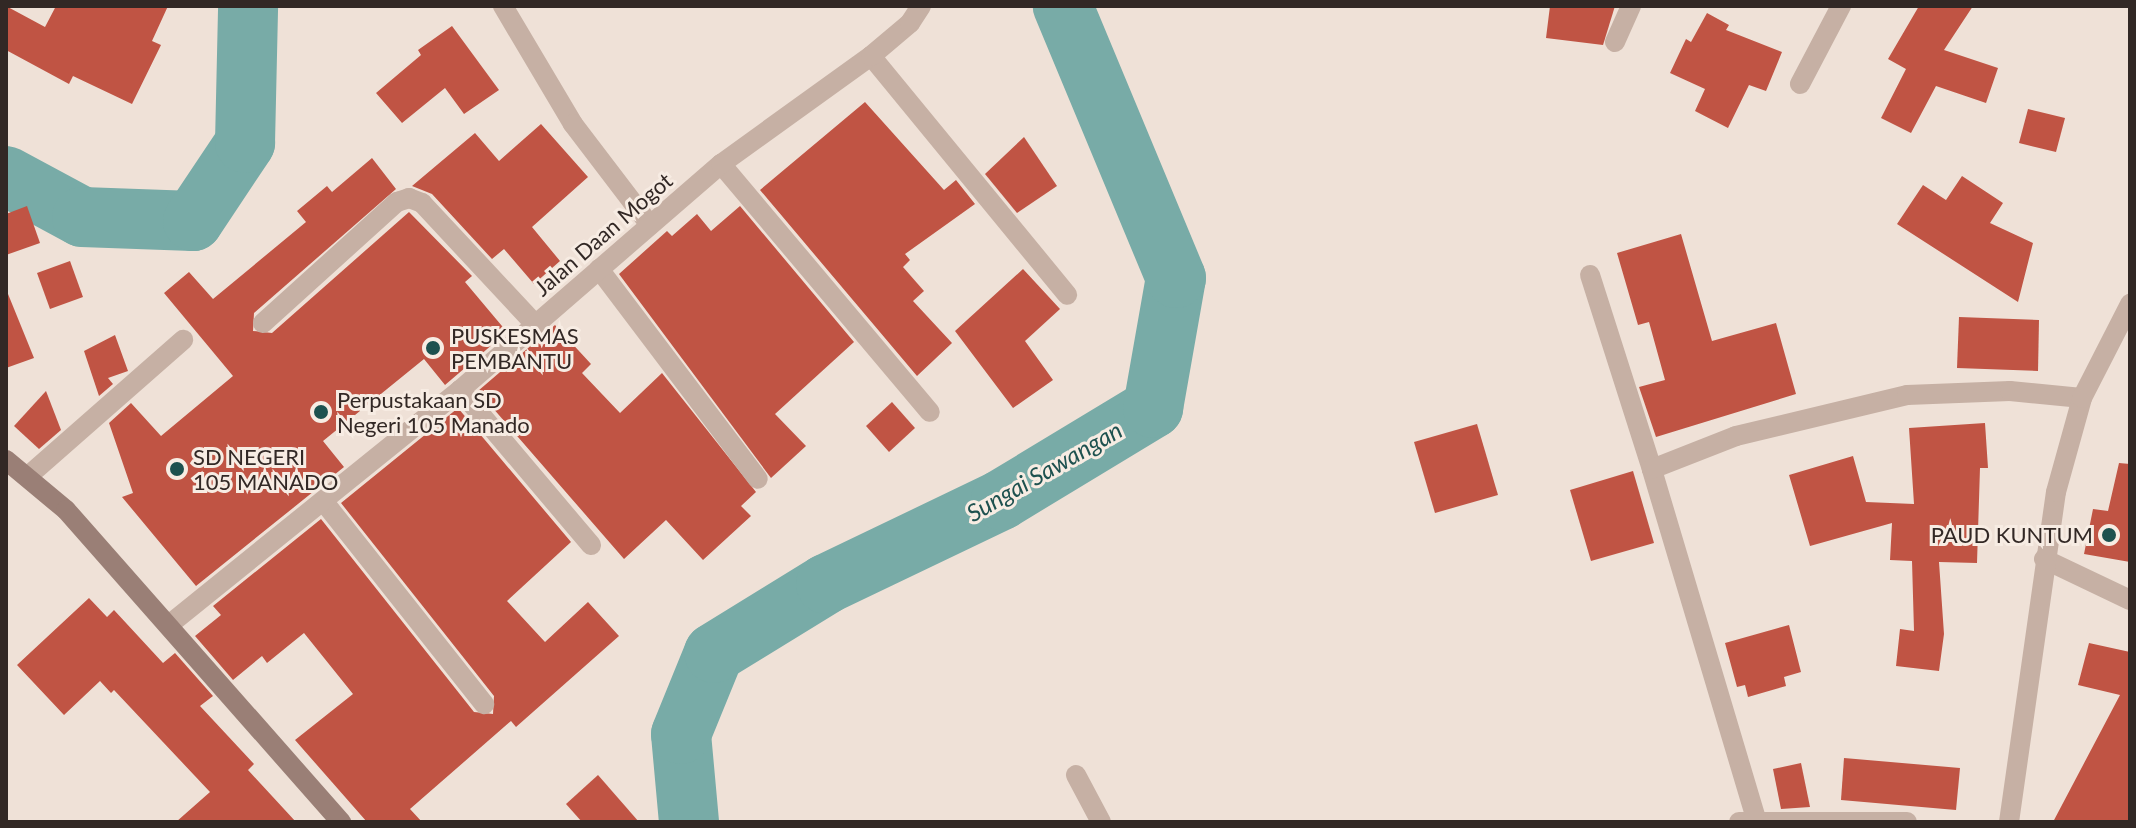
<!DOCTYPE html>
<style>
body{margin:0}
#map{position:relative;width:2136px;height:828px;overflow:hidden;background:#efe1d7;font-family:Lato,sans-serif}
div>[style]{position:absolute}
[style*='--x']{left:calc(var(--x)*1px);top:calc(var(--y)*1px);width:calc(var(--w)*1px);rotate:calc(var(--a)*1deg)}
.river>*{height:60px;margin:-30px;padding:0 30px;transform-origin:30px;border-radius:30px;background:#78aba7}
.building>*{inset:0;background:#c05444}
.minor>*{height:20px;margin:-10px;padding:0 10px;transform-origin:10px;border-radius:10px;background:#c6b0a4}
.tertiary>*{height:20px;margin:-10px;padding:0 10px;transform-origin:10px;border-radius:10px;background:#c6b0a4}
.secondary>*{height:20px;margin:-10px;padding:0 10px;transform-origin:10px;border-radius:10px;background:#9a7f76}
.dots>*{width:22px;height:22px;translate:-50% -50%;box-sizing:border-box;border:4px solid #f7ece3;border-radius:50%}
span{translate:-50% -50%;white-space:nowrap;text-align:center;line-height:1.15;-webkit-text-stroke:6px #f7ece3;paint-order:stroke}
.street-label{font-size:22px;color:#322825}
.poi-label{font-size:22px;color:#322825}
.left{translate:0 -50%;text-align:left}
.right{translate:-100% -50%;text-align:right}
.water-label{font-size:24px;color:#1d514f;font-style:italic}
.frame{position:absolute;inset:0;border:8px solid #322825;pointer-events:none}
</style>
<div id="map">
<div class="river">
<div style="--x:6;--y:176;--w:86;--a:28.3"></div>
<div style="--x:82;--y:217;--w:111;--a:2.1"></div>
<div style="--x:193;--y:221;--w:94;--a:-56.3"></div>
<div style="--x:245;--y:143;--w:137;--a:-88.7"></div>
<div style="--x:689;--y:822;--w:88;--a:-95.2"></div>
<div style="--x:681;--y:734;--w:87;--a:-67.8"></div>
<div style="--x:714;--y:653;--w:132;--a:-31.6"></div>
<div style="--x:826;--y:584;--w:194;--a:-25.6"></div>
<div style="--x:1001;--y:500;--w:178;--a:-31.2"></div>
<div style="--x:1153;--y:408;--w:132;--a:-80"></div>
<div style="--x:1176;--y:278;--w:295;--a:-112.6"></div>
</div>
<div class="building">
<div style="clip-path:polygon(6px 6px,45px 27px,56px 6px,168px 6px,152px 41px,161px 45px,132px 104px,73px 76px,69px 84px,6px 50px)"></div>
<div style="clip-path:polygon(1550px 6px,1615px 6px,1603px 45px,1546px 38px)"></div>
<div style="clip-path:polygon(1919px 6px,1973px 6px,1944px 50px,1998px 68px,1986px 103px,1936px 86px,1911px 133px,1881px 118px,1906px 69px,1888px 59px)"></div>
<div style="clip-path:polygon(1707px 13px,1729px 25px,1726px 30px,1782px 52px,1766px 91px,1749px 85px,1728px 128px,1695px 111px,1705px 89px,1670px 73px,1686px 39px,1691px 42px)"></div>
<div style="clip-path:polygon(452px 26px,499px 90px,464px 114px,445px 88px,402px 123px,376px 93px,421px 55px,418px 50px)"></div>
<div style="clip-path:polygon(865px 102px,944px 190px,956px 180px,975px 204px,905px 254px,910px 260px,903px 267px,924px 291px,913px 301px,952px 343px,917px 376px,760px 190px)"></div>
<div style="clip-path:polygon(2028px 109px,2065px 118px,2056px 152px,2019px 143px)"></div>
<div style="clip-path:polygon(541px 124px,588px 177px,532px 227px,560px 261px,534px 284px,504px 249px,492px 259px,432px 194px,412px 186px,475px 133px,499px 161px)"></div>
<div style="clip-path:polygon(1024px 137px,1057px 186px,1017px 213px,985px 174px)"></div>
<div style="clip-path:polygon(372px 158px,396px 189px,254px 313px,253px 331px,272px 333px,409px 212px,472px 276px,465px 282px,507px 332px,445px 385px,424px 359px,323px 441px,344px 467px,196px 586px,122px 497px,133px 493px,109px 423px,131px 403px,161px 436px,233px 376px,164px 293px,189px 272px,213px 299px,306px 222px,297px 211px,327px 186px,332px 192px)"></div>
<div style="clip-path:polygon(1962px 176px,2003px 203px,1990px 223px,2033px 243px,2018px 302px,1897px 224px,1923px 185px,1946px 200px)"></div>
<div style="clip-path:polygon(27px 206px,40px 243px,6px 255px,6px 214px)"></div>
<div style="clip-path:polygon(740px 206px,854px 342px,775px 414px,806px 446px,771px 478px,619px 274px,667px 231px,672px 236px,697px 214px,711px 231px)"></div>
<div style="clip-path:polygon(1681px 234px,1712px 341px,1776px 323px,1796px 394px,1656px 437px,1639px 387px,1665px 380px,1649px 322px,1638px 325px,1617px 253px)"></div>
<div style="clip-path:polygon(70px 261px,83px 297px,50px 309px,37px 273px)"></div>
<div style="clip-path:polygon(1023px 269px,1060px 309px,1025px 341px,1053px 380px,1013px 408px,955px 331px)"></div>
<div style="clip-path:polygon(6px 289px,34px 358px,6px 368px)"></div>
<div style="clip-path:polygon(1959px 317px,2039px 320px,2038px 371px,1957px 368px)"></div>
<div style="clip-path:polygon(555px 325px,591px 364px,582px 373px,620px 413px,662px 373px,756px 492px,741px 506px,751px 516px,703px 560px,666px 520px,624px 559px,478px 391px)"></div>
<div style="clip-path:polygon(115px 335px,128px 371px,108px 378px,113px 384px,99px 396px,84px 351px)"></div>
<div style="clip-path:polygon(46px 391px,61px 430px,39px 449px,14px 426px)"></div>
<div style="clip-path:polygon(892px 402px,915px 428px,889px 452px,866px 426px)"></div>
<div style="clip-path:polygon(458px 408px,571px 542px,507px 601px,545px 642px,588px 602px,619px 636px,516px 727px,511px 721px,410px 809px,422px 822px,367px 822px,295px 740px,353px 694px,304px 633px,267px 663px,262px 656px,233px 680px,195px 636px,221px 615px,213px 606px,321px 519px,474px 712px,493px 714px,494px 696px,341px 503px)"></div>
<div style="clip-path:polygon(1985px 423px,1988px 468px,1980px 468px,1977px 563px,1939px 562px,1944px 634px,1939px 671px,1896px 666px,1900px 629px,1914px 631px,1912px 561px,1890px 560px,1892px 523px,1810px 546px,1789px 475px,1853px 456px,1866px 502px,1914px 504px,1909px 428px)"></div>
<div style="clip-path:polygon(1477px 424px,1498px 495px,1435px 513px,1414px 442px)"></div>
<div style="clip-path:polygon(2119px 463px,2130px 464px,2130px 562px,2084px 554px,2093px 509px,2108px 511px)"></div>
<div style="clip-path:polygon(1633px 471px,1654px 543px,1591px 561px,1570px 490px)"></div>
<div style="clip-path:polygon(89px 598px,107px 617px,114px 610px,163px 663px,175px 653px,213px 696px,200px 706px,254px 764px,248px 770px,296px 822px,176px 822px,210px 792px,114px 690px,111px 693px,100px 681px,64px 715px,17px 665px)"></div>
<div style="clip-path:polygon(1789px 625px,1801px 672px,1784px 677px,1786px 686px,1748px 697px,1745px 685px,1737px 687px,1725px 643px)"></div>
<div style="clip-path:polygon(2089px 643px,2130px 652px,2130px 822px,2053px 822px,2120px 695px,2078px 685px)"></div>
<div style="clip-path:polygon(1844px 758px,1960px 768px,1956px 810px,1841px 800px)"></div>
<div style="clip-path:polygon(1801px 763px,1810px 807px,1781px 809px,1773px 769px)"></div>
<div style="clip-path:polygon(598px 775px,639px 822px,582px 822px,566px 804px)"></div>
</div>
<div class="minor">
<div style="--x:503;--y:6;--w:137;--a:59.3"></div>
<div style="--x:573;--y:124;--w:127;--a:52.7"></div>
<div style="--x:1615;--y:42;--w:39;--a:-66"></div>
<div style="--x:871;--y:56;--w:309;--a:50.6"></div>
<div style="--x:1800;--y:84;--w:88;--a:-62.3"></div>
<div style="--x:721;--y:164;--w:324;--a:49.9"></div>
<div style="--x:599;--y:269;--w:263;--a:52.9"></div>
<div style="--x:1590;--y:275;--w:204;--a:72.3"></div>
<div style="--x:263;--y:323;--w:181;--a:-42.1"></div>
<div style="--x:397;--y:202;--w:13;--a:-18"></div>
<div style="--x:409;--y:198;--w:14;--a:21"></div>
<div style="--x:422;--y:203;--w:166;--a:47"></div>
<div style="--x:460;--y:390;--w:203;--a:49.8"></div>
<div style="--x:27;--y:477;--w:208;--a:-41.3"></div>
<div style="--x:324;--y:502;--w:258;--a:51.6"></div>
<div style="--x:2044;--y:559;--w:95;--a:25.5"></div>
<div style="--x:170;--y:624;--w:373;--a:-38.9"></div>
<div style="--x:460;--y:390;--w:345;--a:-40.9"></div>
<div style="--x:721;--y:164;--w:185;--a:-35.8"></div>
<div style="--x:871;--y:56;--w:51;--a:-40.2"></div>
<div style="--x:910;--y:23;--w:20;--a:-57"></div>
<div style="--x:1076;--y:775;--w:53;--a:62"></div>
<div style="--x:1739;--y:822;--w:168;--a:0"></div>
<div style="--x:1757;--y:822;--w:368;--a:-106.6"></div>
<div style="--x:1652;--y:469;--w:90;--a:-21.4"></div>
<div style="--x:1736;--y:436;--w:176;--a:-13.5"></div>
<div style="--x:1907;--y:395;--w:103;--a:-2.2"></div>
<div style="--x:2010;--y:391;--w:72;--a:5.6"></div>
</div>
<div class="tertiary">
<div style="--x:2009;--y:822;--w:333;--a:-81.9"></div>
<div style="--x:2056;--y:492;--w:98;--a:-74.5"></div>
<div style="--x:2082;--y:398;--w:106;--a:-62.9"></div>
</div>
<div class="secondary">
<div style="--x:6;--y:460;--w:78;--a:39.8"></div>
<div style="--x:66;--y:510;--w:416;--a:48.6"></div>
</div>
<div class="dots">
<div style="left:433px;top:348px;background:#1d514f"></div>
<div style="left:321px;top:412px;background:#1d514f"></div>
<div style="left:177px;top:469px;background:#1d514f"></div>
<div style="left:2109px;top:535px;background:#1d514f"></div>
</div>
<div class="street-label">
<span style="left:603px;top:234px;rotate:-41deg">Jalan Daan Mogot</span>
</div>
<div class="poi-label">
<span class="left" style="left:451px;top:348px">PUSKESMAS<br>PEMBANTU</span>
<span class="left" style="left:337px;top:412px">Perpustakaan SD<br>Negeri 105 Manado</span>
<span class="left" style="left:193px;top:469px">SD NEGERI<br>105 MANADO</span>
<span class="right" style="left:2093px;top:535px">PAUD KUNTUM</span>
</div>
<div class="water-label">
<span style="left:1044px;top:471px;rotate:-30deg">Sungai Sawangan</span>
</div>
<div class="frame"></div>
</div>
